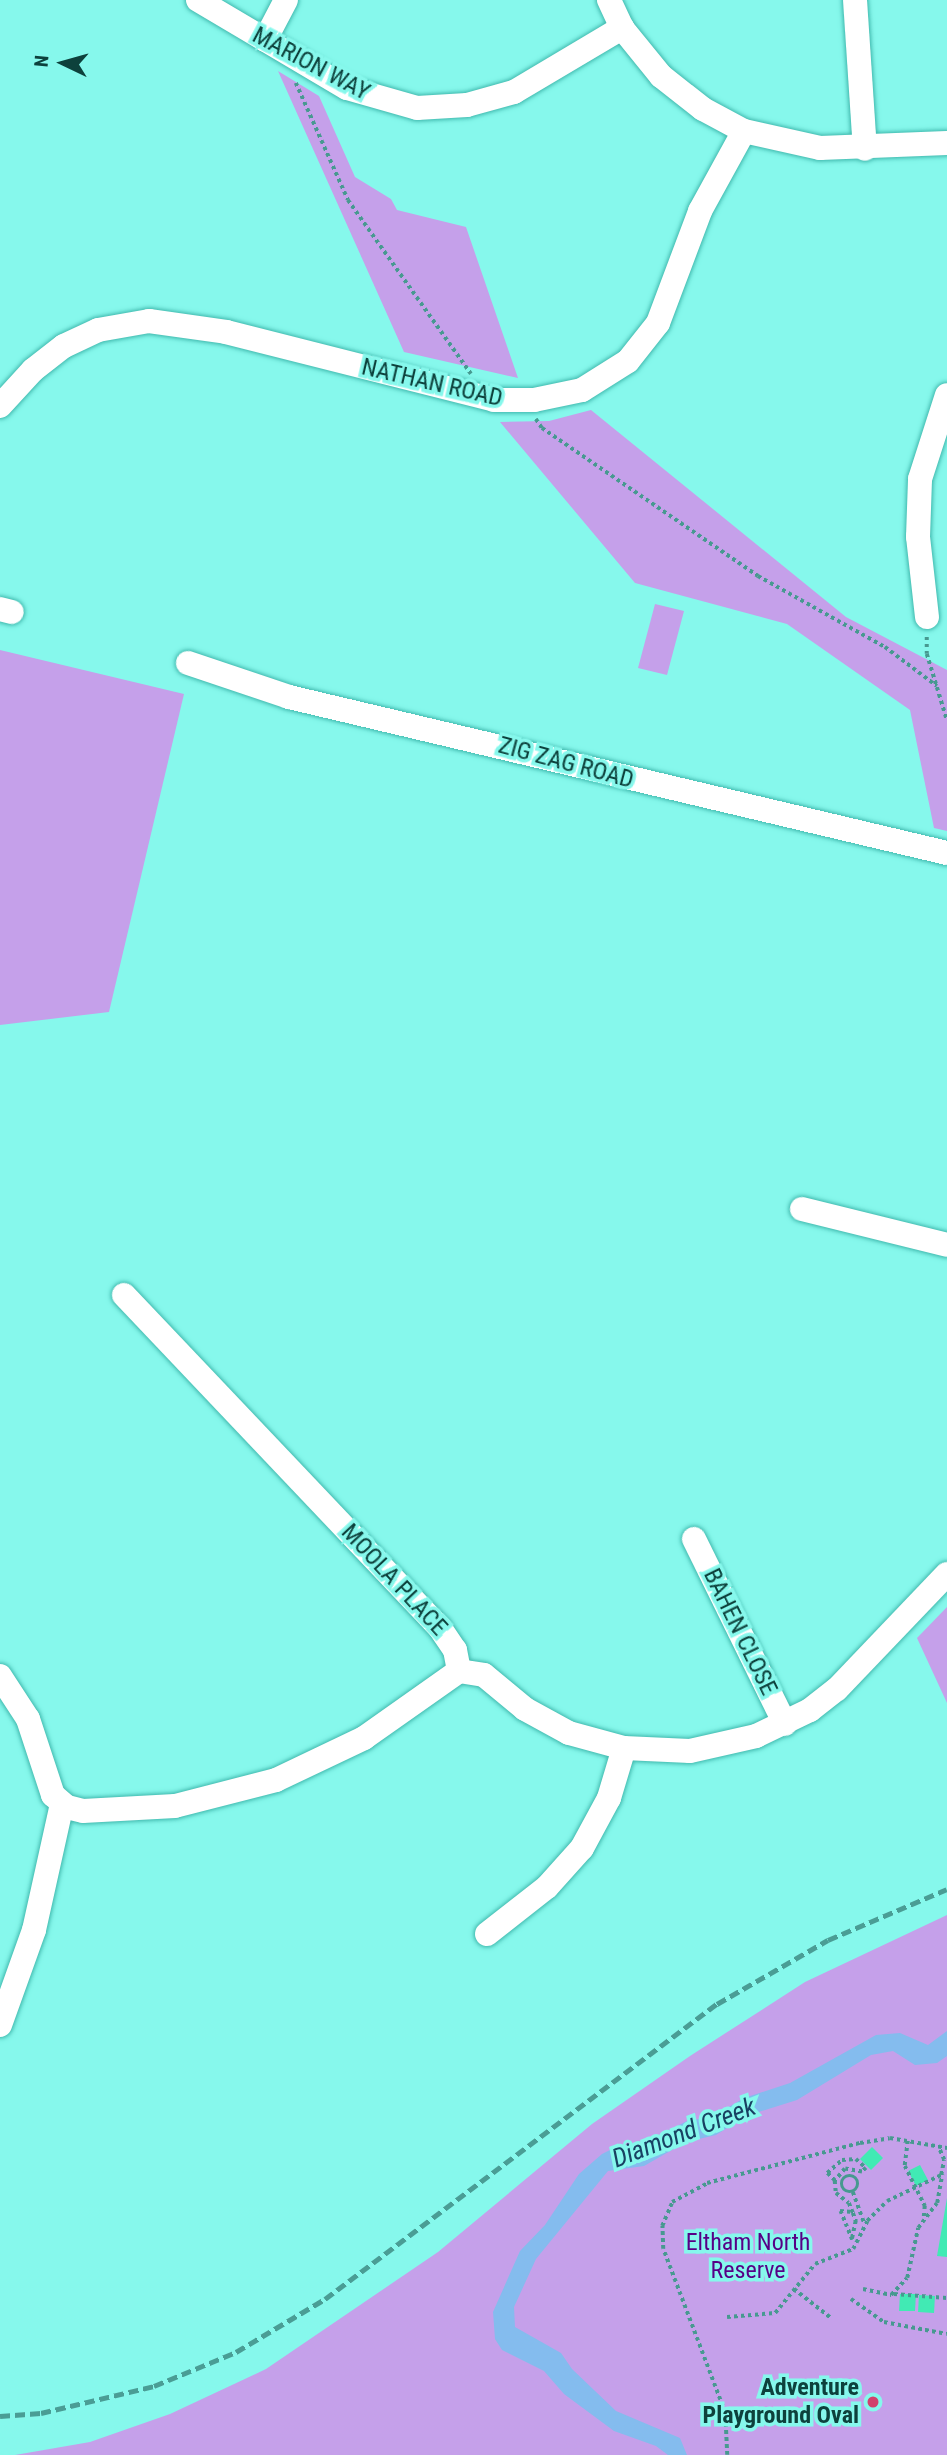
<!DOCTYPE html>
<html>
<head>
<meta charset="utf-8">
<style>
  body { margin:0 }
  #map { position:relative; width:947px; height:2455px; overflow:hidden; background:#86f8ec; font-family:"Roboto Condensed",sans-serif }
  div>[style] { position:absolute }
  .green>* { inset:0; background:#c5a0ea }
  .water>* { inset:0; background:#84bcee }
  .building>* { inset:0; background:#41eab4 }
  .path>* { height:3.5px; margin-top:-1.75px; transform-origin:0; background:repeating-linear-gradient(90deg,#479990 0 3.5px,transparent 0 7px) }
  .path>.ring { margin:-1.75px; padding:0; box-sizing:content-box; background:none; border:3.5px solid #479990; border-radius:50% }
  .roads { filter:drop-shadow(0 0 2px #41b9ae) drop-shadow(0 0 2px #41b9ae) }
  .minor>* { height:24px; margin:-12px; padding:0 12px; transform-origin:12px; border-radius:12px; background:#fff }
  .rail>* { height:5px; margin-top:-2.5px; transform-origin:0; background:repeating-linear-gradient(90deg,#4a9d95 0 10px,transparent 0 15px) }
  .dots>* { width:19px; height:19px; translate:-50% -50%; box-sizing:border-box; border:4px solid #86f8ec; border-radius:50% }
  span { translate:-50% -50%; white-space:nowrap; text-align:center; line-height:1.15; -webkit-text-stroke:7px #86f8ec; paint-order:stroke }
  .street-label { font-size:24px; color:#0d413c }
  .park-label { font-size:24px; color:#570086 }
  .poi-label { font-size:24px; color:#0d413c; font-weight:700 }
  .right { translate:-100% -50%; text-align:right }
  .water-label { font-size:26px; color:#184162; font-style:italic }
  .north { position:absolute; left:28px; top:28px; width:70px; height:70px; -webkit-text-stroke:5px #86f8ec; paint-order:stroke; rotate:275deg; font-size:19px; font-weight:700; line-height:28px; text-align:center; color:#0d413c }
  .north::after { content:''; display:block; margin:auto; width:24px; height:32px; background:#0d413c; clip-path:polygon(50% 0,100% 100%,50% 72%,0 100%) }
</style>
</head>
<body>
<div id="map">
  <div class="green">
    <i style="clip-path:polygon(278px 71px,319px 96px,355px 177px,391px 199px,397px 210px,466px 227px,518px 378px,404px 352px)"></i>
    <i style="clip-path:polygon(591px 410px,846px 617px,947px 670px,947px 831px,934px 828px,910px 710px,787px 624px,635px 583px,500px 422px,549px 421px)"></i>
    <i style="clip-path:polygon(655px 604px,684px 611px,667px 675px,638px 668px)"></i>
    <i style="clip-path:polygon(0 650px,184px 694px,109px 1012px,0 1025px)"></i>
    <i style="clip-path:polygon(947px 1607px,947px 1703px,917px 1638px)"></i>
    <i style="clip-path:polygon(947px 1915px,947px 2455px,15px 2455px,90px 2442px,170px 2414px,266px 2369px,438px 2252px,592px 2124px,690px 2056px,805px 1982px)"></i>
  </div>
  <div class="water">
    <i style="clip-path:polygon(947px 2031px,947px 2056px,937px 2063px,915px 2065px,893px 2051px,871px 2055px,797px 2100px,746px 2116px,716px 2135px,686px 2142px,644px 2166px,608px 2171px,536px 2259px,514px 2307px,515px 2327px,561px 2353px,572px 2369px,616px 2411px,680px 2438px,687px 2455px,668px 2455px,656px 2446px,614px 2431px,564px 2394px,544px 2371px,502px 2350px,495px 2339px,493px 2312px,520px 2251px,545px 2225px,579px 2174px,602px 2154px,618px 2146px,640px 2145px,687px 2121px,712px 2117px,744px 2098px,790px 2083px,876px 2035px,900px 2033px,928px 2045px)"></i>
  </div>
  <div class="building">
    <i style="clip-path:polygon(872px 2147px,883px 2158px,871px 2170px,860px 2159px)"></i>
    <i style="clip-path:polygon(920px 2165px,928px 2180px,916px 2186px,908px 2171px)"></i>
    <i style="clip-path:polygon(947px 2198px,947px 2257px,937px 2256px)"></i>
    <i style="clip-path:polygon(900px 2294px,916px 2294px,915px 2311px,899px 2311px)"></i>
    <i style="clip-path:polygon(919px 2295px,935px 2296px,934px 2313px,918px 2312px)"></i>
  </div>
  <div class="path">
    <i style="left:296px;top:83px;width:128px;rotate:66deg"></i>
    <i style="left:348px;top:200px;width:213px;rotate:54.7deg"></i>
    <i style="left:536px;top:419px;width:11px;rotate:56deg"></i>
    <i style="left:542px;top:428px;width:262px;rotate:34.4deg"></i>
    <i style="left:758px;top:576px;width:145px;rotate:29.2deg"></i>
    <i style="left:885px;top:647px;width:65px;rotate:36.9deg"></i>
    <i style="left:927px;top:637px;width:17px;rotate:90deg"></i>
    <i style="left:927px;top:654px;width:69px;rotate:73.1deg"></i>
    <i style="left:908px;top:2141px;width:25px;rotate:97deg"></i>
    <i style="left:905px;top:2166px;width:45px;rotate:63.4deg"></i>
    <i style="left:925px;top:2206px;width:11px;rotate:95deg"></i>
    <i class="ring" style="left:842px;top:2176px;width:12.5px;height:12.5px"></i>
    <i style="left:835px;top:2181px;width:11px;rotate:-135deg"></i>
    <i style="left:827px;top:2173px;width:20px;rotate:-41deg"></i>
    <i style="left:842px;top:2160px;width:14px;rotate:-4deg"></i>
    <i style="left:856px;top:2159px;width:13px;rotate:42deg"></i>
    <i style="left:866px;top:2168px;width:6px;rotate:135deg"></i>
    <i style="left:862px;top:2172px;width:17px;rotate:-170deg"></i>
    <i style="left:845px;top:2169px;width:16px;rotate:130deg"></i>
    <i style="left:835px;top:2181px;width:12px;rotate:85deg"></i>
    <i style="left:836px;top:2193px;width:16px;rotate:38deg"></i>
    <i style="left:849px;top:2203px;width:11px;rotate:68deg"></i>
    <i style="left:853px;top:2213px;width:9px;rotate:69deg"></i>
    <i style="left:856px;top:2221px;width:19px;rotate:102deg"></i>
    <i style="left:852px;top:2240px;width:31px;rotate:-112deg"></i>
    <i style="left:840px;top:2211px;width:13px;rotate:4deg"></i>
    <i style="left:853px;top:2192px;width:33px;rotate:70deg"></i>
    <i style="left:794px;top:2289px;width:47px;rotate:38.1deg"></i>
    <i style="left:863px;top:2289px;width:29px;rotate:12deg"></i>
    <i style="left:891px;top:2295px;width:23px;rotate:-47deg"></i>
    <i style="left:907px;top:2278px;width:51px;rotate:-77.6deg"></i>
    <i style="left:918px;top:2228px;width:31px;rotate:-53deg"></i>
    <i style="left:937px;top:2203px;width:29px;rotate:-80deg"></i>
    <i style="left:894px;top:2294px;width:53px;rotate:4.3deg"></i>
    <i style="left:851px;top:2299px;width:40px;rotate:34.9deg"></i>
    <i style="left:884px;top:2322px;width:64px;rotate:10.8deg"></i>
    <i style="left:727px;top:2317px;width:48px;rotate:-4.8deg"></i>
    <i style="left:775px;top:2313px;width:63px;rotate:-50.8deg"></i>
    <i style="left:815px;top:2264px;width:41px;rotate:-21.5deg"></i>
    <i style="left:853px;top:2249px;width:31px;rotate:-63deg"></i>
    <i style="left:867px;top:2221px;width:28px;rotate:-45deg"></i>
    <i style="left:887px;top:2201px;width:60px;rotate:-25.7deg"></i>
    <i style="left:941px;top:2175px;width:15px;rotate:-79deg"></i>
    <i style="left:944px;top:2160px;width:12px;rotate:-114deg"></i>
    <i style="left:727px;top:2455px;width:42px;rotate:-92.7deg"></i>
    <i style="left:725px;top:2413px;width:175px;rotate:-110.7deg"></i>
    <i style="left:663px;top:2249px;width:23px;rotate:-92deg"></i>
    <i style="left:662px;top:2226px;width:26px;rotate:-67deg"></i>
    <i style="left:672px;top:2202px;width:40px;rotate:-28deg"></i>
    <i style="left:707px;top:2183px;width:158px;rotate:-14.7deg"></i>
    <i style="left:860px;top:2143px;width:30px;rotate:-9deg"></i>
    <i style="left:890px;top:2138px;width:58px;rotate:10deg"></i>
  </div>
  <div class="roads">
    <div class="minor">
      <i style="left:198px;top:0;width:173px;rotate:30.6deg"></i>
      <i style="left:347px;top:88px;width:73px;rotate:15.9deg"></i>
      <i style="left:417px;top:108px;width:50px;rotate:-3.4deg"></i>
      <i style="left:467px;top:105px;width:49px;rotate:-15.5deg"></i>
      <i style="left:514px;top:92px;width:126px;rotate:-30.7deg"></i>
      <i style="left:609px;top:0;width:31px;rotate:65deg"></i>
      <i style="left:622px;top:28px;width:62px;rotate:50.9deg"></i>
      <i style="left:661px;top:76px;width:53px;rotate:38.2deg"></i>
      <i style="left:703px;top:109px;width:47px;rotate:28.2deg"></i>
      <i style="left:744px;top:131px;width:78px;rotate:12.6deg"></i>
      <i style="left:820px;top:148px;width:127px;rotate:-2.3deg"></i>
      <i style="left:855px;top:0;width:149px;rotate:86.2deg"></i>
      <i style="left:265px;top:40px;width:45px;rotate:-62.3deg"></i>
      <i style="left:0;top:406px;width:49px;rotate:-47.5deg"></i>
      <i style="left:33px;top:370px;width:39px;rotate:-38deg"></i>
      <i style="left:64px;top:346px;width:38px;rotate:-25deg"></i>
      <i style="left:98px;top:330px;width:52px;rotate:-10deg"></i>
      <i style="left:149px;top:321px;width:78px;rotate:8.1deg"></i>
      <i style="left:226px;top:332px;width:276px;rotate:14.2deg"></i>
      <i style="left:494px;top:400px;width:40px"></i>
      <i style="left:534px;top:400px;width:49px;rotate:-11.8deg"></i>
      <i style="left:582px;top:390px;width:54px;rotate:-32.2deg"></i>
      <i style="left:628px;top:361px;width:48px;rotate:-51.7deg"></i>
      <i style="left:658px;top:323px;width:120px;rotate:-69.4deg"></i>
      <i style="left:700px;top:211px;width:91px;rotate:-61.2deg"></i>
      <i style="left:0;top:609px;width:12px;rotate:14deg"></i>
      <i style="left:927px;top:617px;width:81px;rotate:-96.4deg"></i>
      <i style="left:918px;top:537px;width:58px;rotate:-88deg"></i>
      <i style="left:920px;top:479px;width:88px;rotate:-72.2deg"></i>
      <i style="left:188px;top:663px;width:107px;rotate:18.6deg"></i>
      <i style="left:289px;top:697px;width:676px;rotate:13.34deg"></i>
      <i style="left:802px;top:1209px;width:149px;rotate:13.9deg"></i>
      <i style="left:124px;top:1295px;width:459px;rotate:46.5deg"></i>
      <i style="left:440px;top:1628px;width:27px;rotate:56deg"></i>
      <i style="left:455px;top:1650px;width:21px;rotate:79deg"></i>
      <i style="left:694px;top:1539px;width:206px;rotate:63.8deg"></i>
      <i style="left:0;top:1676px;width:51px;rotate:56.9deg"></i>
      <i style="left:28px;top:1719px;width:80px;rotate:71.8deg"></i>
      <i style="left:53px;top:1795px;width:18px;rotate:41deg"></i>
      <i style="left:67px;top:1807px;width:16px;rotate:14deg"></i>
      <i style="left:83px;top:1811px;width:92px;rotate:-3.1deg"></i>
      <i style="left:175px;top:1806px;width:104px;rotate:-14.4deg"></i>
      <i style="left:276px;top:1780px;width:98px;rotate:-25.5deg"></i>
      <i style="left:364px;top:1738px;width:116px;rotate:-35.2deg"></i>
      <i style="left:459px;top:1671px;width:25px;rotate:9deg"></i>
      <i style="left:484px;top:1675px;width:53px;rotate:39.7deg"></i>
      <i style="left:525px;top:1709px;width:50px;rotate:28.6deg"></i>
      <i style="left:569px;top:1733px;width:57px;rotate:15.3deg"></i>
      <i style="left:624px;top:1748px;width:66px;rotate:2.6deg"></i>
      <i style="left:690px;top:1751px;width:68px;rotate:-12.8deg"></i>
      <i style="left:756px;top:1736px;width:60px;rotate:-25.7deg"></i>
      <i style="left:810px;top:1710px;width:34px;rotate:-38deg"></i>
      <i style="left:837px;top:1689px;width:159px;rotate:-46.3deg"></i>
      <i style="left:487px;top:1934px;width:76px;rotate:-38.1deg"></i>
      <i style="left:547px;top:1887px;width:52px;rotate:-48.1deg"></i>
      <i style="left:582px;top:1848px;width:57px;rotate:-61.6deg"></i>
      <i style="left:609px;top:1798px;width:52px;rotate:-73.3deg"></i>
      <i style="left:0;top:2025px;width:101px;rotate:-70.3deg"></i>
      <i style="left:34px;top:1930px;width:129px;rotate:-77.5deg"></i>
    </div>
  </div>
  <div class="rail">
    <i style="left:0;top:2416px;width:41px;rotate:-4.2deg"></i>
    <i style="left:41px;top:2413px;width:116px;rotate:-13.4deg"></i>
    <i style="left:154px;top:2386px;width:89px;rotate:-22.5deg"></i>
    <i style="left:236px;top:2352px;width:104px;rotate:-30.8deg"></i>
    <i style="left:325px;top:2299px;width:491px;rotate:-37deg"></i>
    <i style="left:717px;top:2004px;width:128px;rotate:-30deg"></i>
    <i style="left:828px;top:1940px;width:129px;rotate:-23.2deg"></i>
  </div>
  <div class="dots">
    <i style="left:873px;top:2402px;background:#d1426c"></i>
  </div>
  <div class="street-label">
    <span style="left:311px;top:64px;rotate:28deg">MARION WAY</span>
    <span style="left:432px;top:383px;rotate:13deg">NATHAN ROAD</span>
    <span style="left:566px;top:763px;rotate:15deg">ZIG ZAG ROAD</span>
    <span style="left:394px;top:1580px;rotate:47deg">MOOLA PLACE</span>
    <span style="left:740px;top:1632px;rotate:64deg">BAHEN CLOSE</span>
  </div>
  <div class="park-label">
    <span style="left:748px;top:2257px">Eltham North<br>Reserve</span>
  </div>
  <div class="poi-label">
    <span class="right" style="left:859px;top:2402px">Adventure<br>Playground Oval</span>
  </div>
  <div class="water-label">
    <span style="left:684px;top:2133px;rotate:-21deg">Diamond Creek</span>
  </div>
  <div class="north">N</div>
</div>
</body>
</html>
